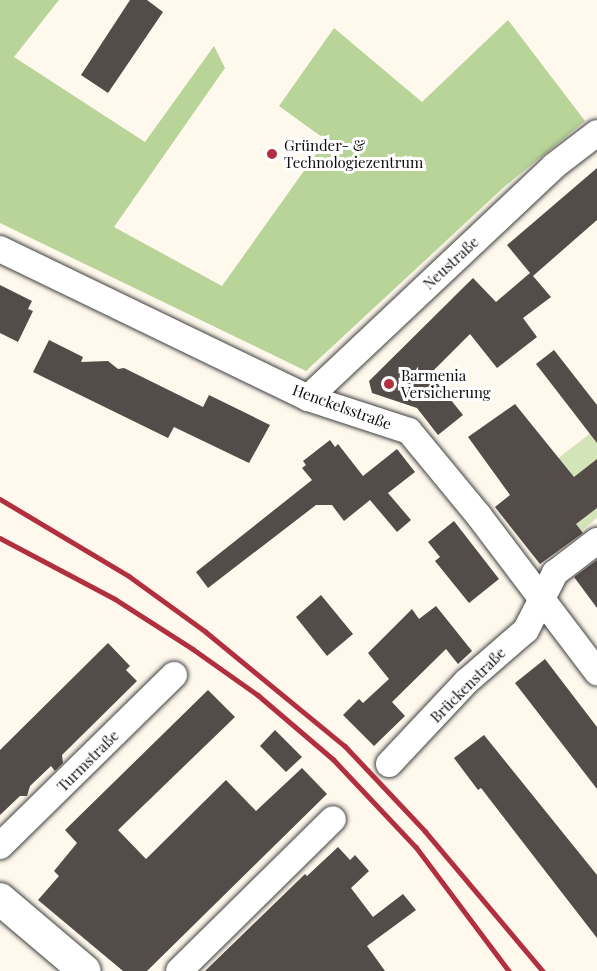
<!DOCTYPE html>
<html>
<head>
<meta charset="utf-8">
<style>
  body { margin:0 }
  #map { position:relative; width:597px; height:971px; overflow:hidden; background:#fef9ec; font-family:"Playfair Display",serif }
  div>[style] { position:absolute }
  .green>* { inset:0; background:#d3e5b8 }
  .forest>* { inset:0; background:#b8d499 }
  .building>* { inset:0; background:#534c49 }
  .roads { filter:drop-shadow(0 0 2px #3f3f3f) drop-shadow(0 0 2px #3f3f3f) }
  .minor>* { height:26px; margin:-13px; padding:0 13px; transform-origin:13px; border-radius:13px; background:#fff }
  .tertiary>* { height:32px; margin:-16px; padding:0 16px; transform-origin:16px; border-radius:16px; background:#fff }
  .rail>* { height:4.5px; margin:-2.25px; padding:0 2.25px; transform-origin:2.25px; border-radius:2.25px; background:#b12f3f }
  .dots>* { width:16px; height:16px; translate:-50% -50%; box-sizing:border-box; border:3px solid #fff; border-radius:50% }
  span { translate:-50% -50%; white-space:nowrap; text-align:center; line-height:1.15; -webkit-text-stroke:6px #fff; paint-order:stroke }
  .poi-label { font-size:15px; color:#0c0c0c }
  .left { translate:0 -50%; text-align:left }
  .street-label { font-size:15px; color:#0c0c0c }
</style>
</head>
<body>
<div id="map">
  <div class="green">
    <i style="clip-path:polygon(597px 428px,597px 518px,540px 564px,495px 507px)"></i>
  </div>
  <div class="forest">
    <i style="clip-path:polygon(0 0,59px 0,14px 57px,145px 142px,214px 46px,225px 68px,114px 227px,222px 286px,326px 140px,279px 106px,334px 28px,422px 102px,508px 20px,585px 121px,504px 187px,306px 371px,0 223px)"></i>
  </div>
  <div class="building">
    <i style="clip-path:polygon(130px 0,147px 0,163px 12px,108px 93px,81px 75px)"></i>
    <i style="clip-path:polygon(597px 168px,597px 220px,533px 276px,551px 297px,523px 318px,537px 337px,497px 368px,470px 334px,430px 374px,463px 415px,438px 435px,417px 408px,372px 393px,369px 381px,473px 278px,496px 302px,530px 273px,507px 245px)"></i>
    <i style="clip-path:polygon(0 285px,32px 301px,28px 309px,33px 311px,18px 342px,0 333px)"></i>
    <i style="clip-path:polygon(49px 340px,83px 357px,81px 362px,108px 361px,118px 369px,124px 368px,203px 407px,209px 395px,270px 425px,249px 463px,174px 427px,168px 438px,33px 372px)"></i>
    <i style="clip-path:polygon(554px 350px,597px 405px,597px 443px,536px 364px)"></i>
    <i style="clip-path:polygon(515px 404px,574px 477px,597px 459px,597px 508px,576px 524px,583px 533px,540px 564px,495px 507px,510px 495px,468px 437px)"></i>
    <i style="clip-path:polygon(330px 440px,335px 447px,338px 444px,363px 476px,397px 449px,415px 472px,388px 493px,411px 520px,397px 532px,370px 500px,344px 521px,332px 505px,316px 505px,208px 588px,196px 572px,312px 480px,302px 468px,306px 465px,303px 461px)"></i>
    <i style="clip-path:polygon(454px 521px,499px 579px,469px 603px,435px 561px,440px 557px,428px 542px)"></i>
    <i style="clip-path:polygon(597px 560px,597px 608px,574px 577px)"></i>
    <i style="clip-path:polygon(321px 595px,353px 634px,327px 656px,296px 617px)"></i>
    <i style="clip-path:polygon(436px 606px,472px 651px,458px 664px,446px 649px,392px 702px,405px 716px,374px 746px,343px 715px,359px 699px,363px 703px,389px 679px,368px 653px,412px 609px,419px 619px)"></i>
    <i style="clip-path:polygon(108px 643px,130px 666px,126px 670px,137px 681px,62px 755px,63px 763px,55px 771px,51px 766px,30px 786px,27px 796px,20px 796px,0 815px,0 750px)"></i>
    <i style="clip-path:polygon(545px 659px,597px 727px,597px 789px,515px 683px)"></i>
    <i style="clip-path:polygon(208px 690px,235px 717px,118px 830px,146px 859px,226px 780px,256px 811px,302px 768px,327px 794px,147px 971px,123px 971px,38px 900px,59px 876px,54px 871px,77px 843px,65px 830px)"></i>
    <i style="clip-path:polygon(275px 730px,302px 757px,286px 772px,260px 746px)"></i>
    <i style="clip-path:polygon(484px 735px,597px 875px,597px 938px,481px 788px,478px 790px,454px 758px)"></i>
    <i style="clip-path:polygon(338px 847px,350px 860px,355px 855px,369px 871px,351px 888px,373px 917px,403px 894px,416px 910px,367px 946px,385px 971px,205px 971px,305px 874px,307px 876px)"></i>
  </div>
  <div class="roads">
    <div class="minor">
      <i style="left:0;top:249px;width:342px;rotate:25.8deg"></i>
      <i style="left:308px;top:398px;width:106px;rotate:18.1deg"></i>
      <i style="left:409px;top:431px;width:110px;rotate:50.5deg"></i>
      <i style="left:479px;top:516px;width:196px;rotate:52.9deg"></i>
      <i style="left:308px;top:398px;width:338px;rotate:-43.3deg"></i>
      <i style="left:554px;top:166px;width:54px;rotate:-37.5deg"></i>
      <i style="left:389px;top:764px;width:112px;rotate:-46.8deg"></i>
      <i style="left:466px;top:682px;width:79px;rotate:-40.9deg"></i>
      <i style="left:526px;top:630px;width:64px;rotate:-63deg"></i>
      <i style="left:555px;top:573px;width:53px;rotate:-37.3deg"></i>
      <i style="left:0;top:846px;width:244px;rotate:-44.5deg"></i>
      <i style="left:179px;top:971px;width:216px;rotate:-44.6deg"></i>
    </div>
    <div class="tertiary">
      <i style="left:0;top:899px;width:111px;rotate:40.3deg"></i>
    </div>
  </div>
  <div class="rail">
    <i style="left:0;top:499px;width:150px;rotate:30.8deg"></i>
    <i style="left:129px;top:576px;width:95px;rotate:36deg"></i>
    <i style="left:206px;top:632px;width:180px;rotate:39.4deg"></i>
    <i style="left:345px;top:746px;width:117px;rotate:46.7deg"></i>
    <i style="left:425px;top:831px;width:183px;rotate:49.9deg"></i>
    <i style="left:0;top:538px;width:130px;rotate:27.9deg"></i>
    <i style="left:115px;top:599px;width:93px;rotate:32.7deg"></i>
    <i style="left:193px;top:649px;width:80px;rotate:35.3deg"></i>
    <i style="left:258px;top:695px;width:99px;rotate:40.5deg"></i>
    <i style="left:333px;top:759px;width:121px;rotate:46.7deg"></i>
    <i style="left:416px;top:847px;width:155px;rotate:53.1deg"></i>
  </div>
  <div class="dots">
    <i style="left:272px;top:154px;background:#b12f3f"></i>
    <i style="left:389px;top:384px;background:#b12f3f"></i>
  </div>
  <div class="poi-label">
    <span class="left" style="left:284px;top:154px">Gründer- &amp;<br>Technologiezentrum</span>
    <span class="left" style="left:401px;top:384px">Barmenia<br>Versicherung</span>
  </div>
  <div class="street-label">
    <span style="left:451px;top:263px;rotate:-43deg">Neustraße</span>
    <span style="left:342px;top:407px;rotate:20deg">Henckelsstraße</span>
    <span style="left:468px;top:685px;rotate:-45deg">Brückenstraße</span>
    <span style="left:88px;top:761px;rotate:-45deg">Turmstraße</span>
  </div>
</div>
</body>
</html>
